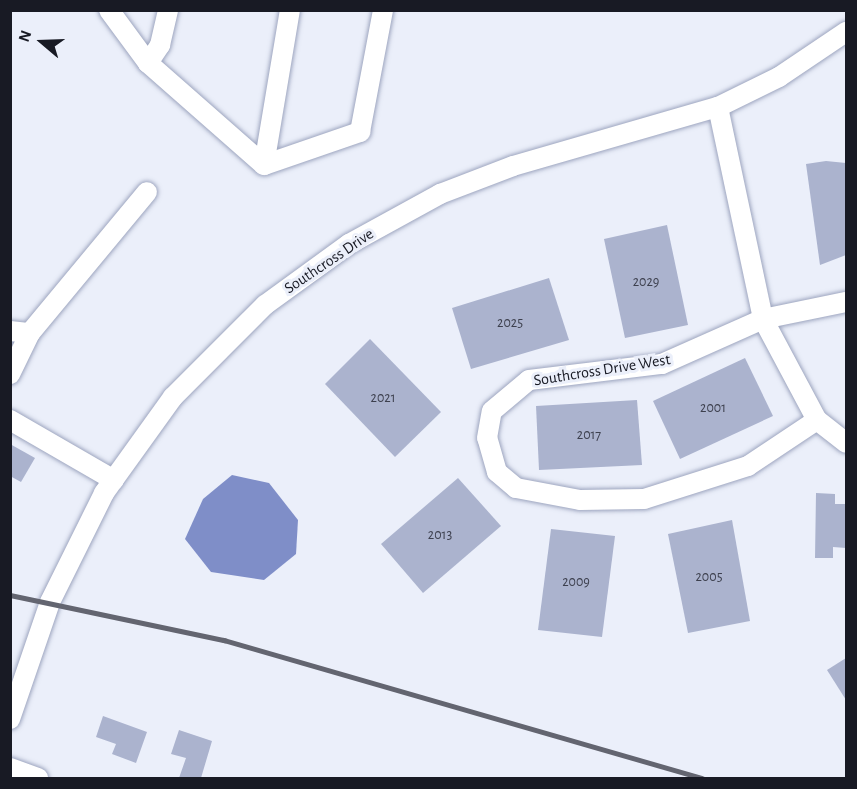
<!DOCTYPE html>
<html>
<head>
<meta charset="utf-8">
<style>
  body { margin:0 }
  #map { position:relative; width:857px; height:789px; overflow:hidden; background:#ebeffa; font-family:"Alegreya Sans",sans-serif }
  div>[style] { position:absolute }
  .water>* { inset:0; background:#7f8ec8 }
  .building>* { inset:0; background:#abb3ce }
  .roads { filter:drop-shadow(0 0 2px #9da5bf) drop-shadow(0 0 2px #9da5bf) }
  .minor>* { height:20px; margin:-10px; padding:0 10px; transform-origin:10px; border-radius:10px; background:#fff }
  .rail>* { height:4.5px; margin:-2.25px; padding:0 2.25px; transform-origin:2.25px; border-radius:2.25px; background:#636570 }
  span { translate:-50% -50%; white-space:nowrap; text-align:center; line-height:1.15; -webkit-text-stroke:6px #ebeffa; paint-order:stroke }
  .number-label { font-size:14px; color:#3d404e }
  .number-label span { -webkit-text-stroke-width:0 }
  .street-label { font-size:16px; color:#181a24 }
  .frame { position:absolute; inset:0; border:12px solid #181a24; pointer-events:none }
  .north { position:absolute; left:12px; top:12px; width:60px; height:60px; -webkit-text-stroke:4px #ebeffa; paint-order:stroke; rotate:289deg; font-size:16px; font-weight:700; line-height:24px; text-align:center; color:#181a24 }
  .north::after { content:''; display:block; margin:auto; width:21px; height:27px; background:#181a24; clip-path:polygon(50% 0,100% 100%,50% 72%,0 100%) }
</style>
</head>
<body>
<div id="map">
  <div class="water">
    <i style="clip-path:polygon(232px 475px,269px 483px,298px 520px,296px 554px,264px 580px,211px 572px,185px 539px,203px 499px)"></i>
  </div>
  <div class="building">
    <i style="clip-path:polygon(826px 161px,846px 163px,846px 255px,820px 265px,806px 164px)"></i>
    <i style="clip-path:polygon(667px 225px,688px 325px,625px 338px,604px 239px)"></i>
    <i style="clip-path:polygon(549px 278px,569px 340px,471px 369px,452px 308px)"></i>
    <i style="clip-path:polygon(370px 339px,441px 412px,395px 457px,325px 384px)"></i>
    <i style="clip-path:polygon(745px 358px,773px 416px,680px 459px,653px 401px)"></i>
    <i style="clip-path:polygon(637px 400px,642px 465px,539px 470px,536px 406px)"></i>
    <i style="clip-path:polygon(10px 444px,35px 458px,21px 482px,10px 476px)"></i>
    <i style="clip-path:polygon(458px 478px,501px 526px,423px 593px,381px 544px)"></i>
    <i style="clip-path:polygon(816px 493px,835px 494px,835px 504px,846px 504px,846px 548px,833px 547px,833px 558px,815px 558px)"></i>
    <i style="clip-path:polygon(732px 520px,750px 621px,688px 633px,668px 534px)"></i>
    <i style="clip-path:polygon(551px 529px,615px 536px,602px 637px,538px 630px)"></i>
    <i style="clip-path:polygon(846px 658px,846px 700px,827px 670px)"></i>
    <i style="clip-path:polygon(103px 716px,147px 732px,136px 763px,112px 754px,116px 744px,96px 737px)"></i>
    <i style="clip-path:polygon(179px 730px,212px 741px,201px 778px,179px 778px,186px 758px,171px 754px)"></i>
  </div>
  <div class="roads">
    <div class="minor">
      <i style="left:109px;top:10px;width:66px;rotate:53.7deg"></i>
      <i style="left:148px;top:63px;width:22px;rotate:-56deg"></i>
      <i style="left:160px;top:45px;width:36px;rotate:-77deg"></i>
      <i style="left:148px;top:63px;width:154px;rotate:41.3deg"></i>
      <i style="left:718px;top:107px;width:217px;rotate:78deg"></i>
      <i style="left:763px;top:319px;width:115px;rotate:61.9deg"></i>
      <i style="left:817px;top:420px;width:37px;rotate:38deg"></i>
      <i style="left:264px;top:165px;width:102px;rotate:-19deg"></i>
      <i style="left:360px;top:132px;width:124px;rotate:-79.3deg"></i>
      <i style="left:264px;top:165px;width:157px;rotate:-80.5deg"></i>
      <i style="left:10px;top:331px;width:20px;rotate:6deg"></i>
      <i style="left:10px;top:374px;width:46px;rotate:-64deg"></i>
      <i style="left:30px;top:333px;width:183px;rotate:-50.3deg"></i>
      <i style="left:10px;top:420px;width:120px;rotate:30deg"></i>
      <i style="left:817px;top:420px;width:83px;rotate:146.3deg"></i>
      <i style="left:748px;top:466px;width:109px;rotate:162.4deg"></i>
      <i style="left:644px;top:499px;width:64px;rotate:179.1deg"></i>
      <i style="left:580px;top:500px;width:65px;rotate:-169.4deg"></i>
      <i style="left:516px;top:488px;width:25px;rotate:-140deg"></i>
      <i style="left:497px;top:472px;width:35px;rotate:-106deg"></i>
      <i style="left:487px;top:438px;width:27px;rotate:-80deg"></i>
      <i style="left:492px;top:411px;width:48px;rotate:-40deg"></i>
      <i style="left:529px;top:380px;width:134px;rotate:-6.9deg"></i>
      <i style="left:662px;top:364px;width:111px;rotate:-24deg"></i>
      <i style="left:763px;top:319px;width:85px;rotate:-11.6deg"></i>
      <i style="left:10px;top:719px;width:124px;rotate:-71.1deg"></i>
      <i style="left:50px;top:602px;width:122px;rotate:-63.6deg"></i>
      <i style="left:104px;top:493px;width:118px;rotate:-54.3deg"></i>
      <i style="left:173px;top:397px;width:130px;rotate:-45deg"></i>
      <i style="left:265px;top:305px;width:104px;rotate:-36deg"></i>
      <i style="left:349px;top:244px;width:104px;rotate:-28.8deg"></i>
      <i style="left:440px;top:194px;width:78px;rotate:-21deg"></i>
      <i style="left:513px;top:166px;width:213px;rotate:-16.1deg"></i>
      <i style="left:718px;top:107px;width:68px;rotate:-26.2deg"></i>
      <i style="left:779px;top:77px;width:81px;rotate:-33.9deg"></i>
      <i style="left:10px;top:768px;width:30px;rotate:20deg"></i>
    </div>
  </div>
  <div class="rail">
    <i style="left:10px;top:595px;width:219px;rotate:11.9deg"></i>
    <i style="left:224px;top:640px;width:497px;rotate:16.1deg"></i>
  </div>
  <div class="number-label">
    <span style="left:646px;top:282px">2029</span>
    <span style="left:510px;top:323px">2025</span>
    <span style="left:383px;top:398px">2021</span>
    <span style="left:713px;top:408px">2001</span>
    <span style="left:589px;top:435px">2017</span>
    <span style="left:440px;top:535px">2013</span>
    <span style="left:709px;top:577px">2005</span>
    <span style="left:576px;top:582px">2009</span>
  </div>
  <div class="street-label">
    <span style="left:329px;top:261px;rotate:-34deg">Southcross Drive</span>
    <span style="left:602px;top:370px;rotate:-9deg">Southcross Drive West</span>
  </div>
  <div class="frame"></div>
  <div class="north">N</div>
</div>
</body>
</html>
